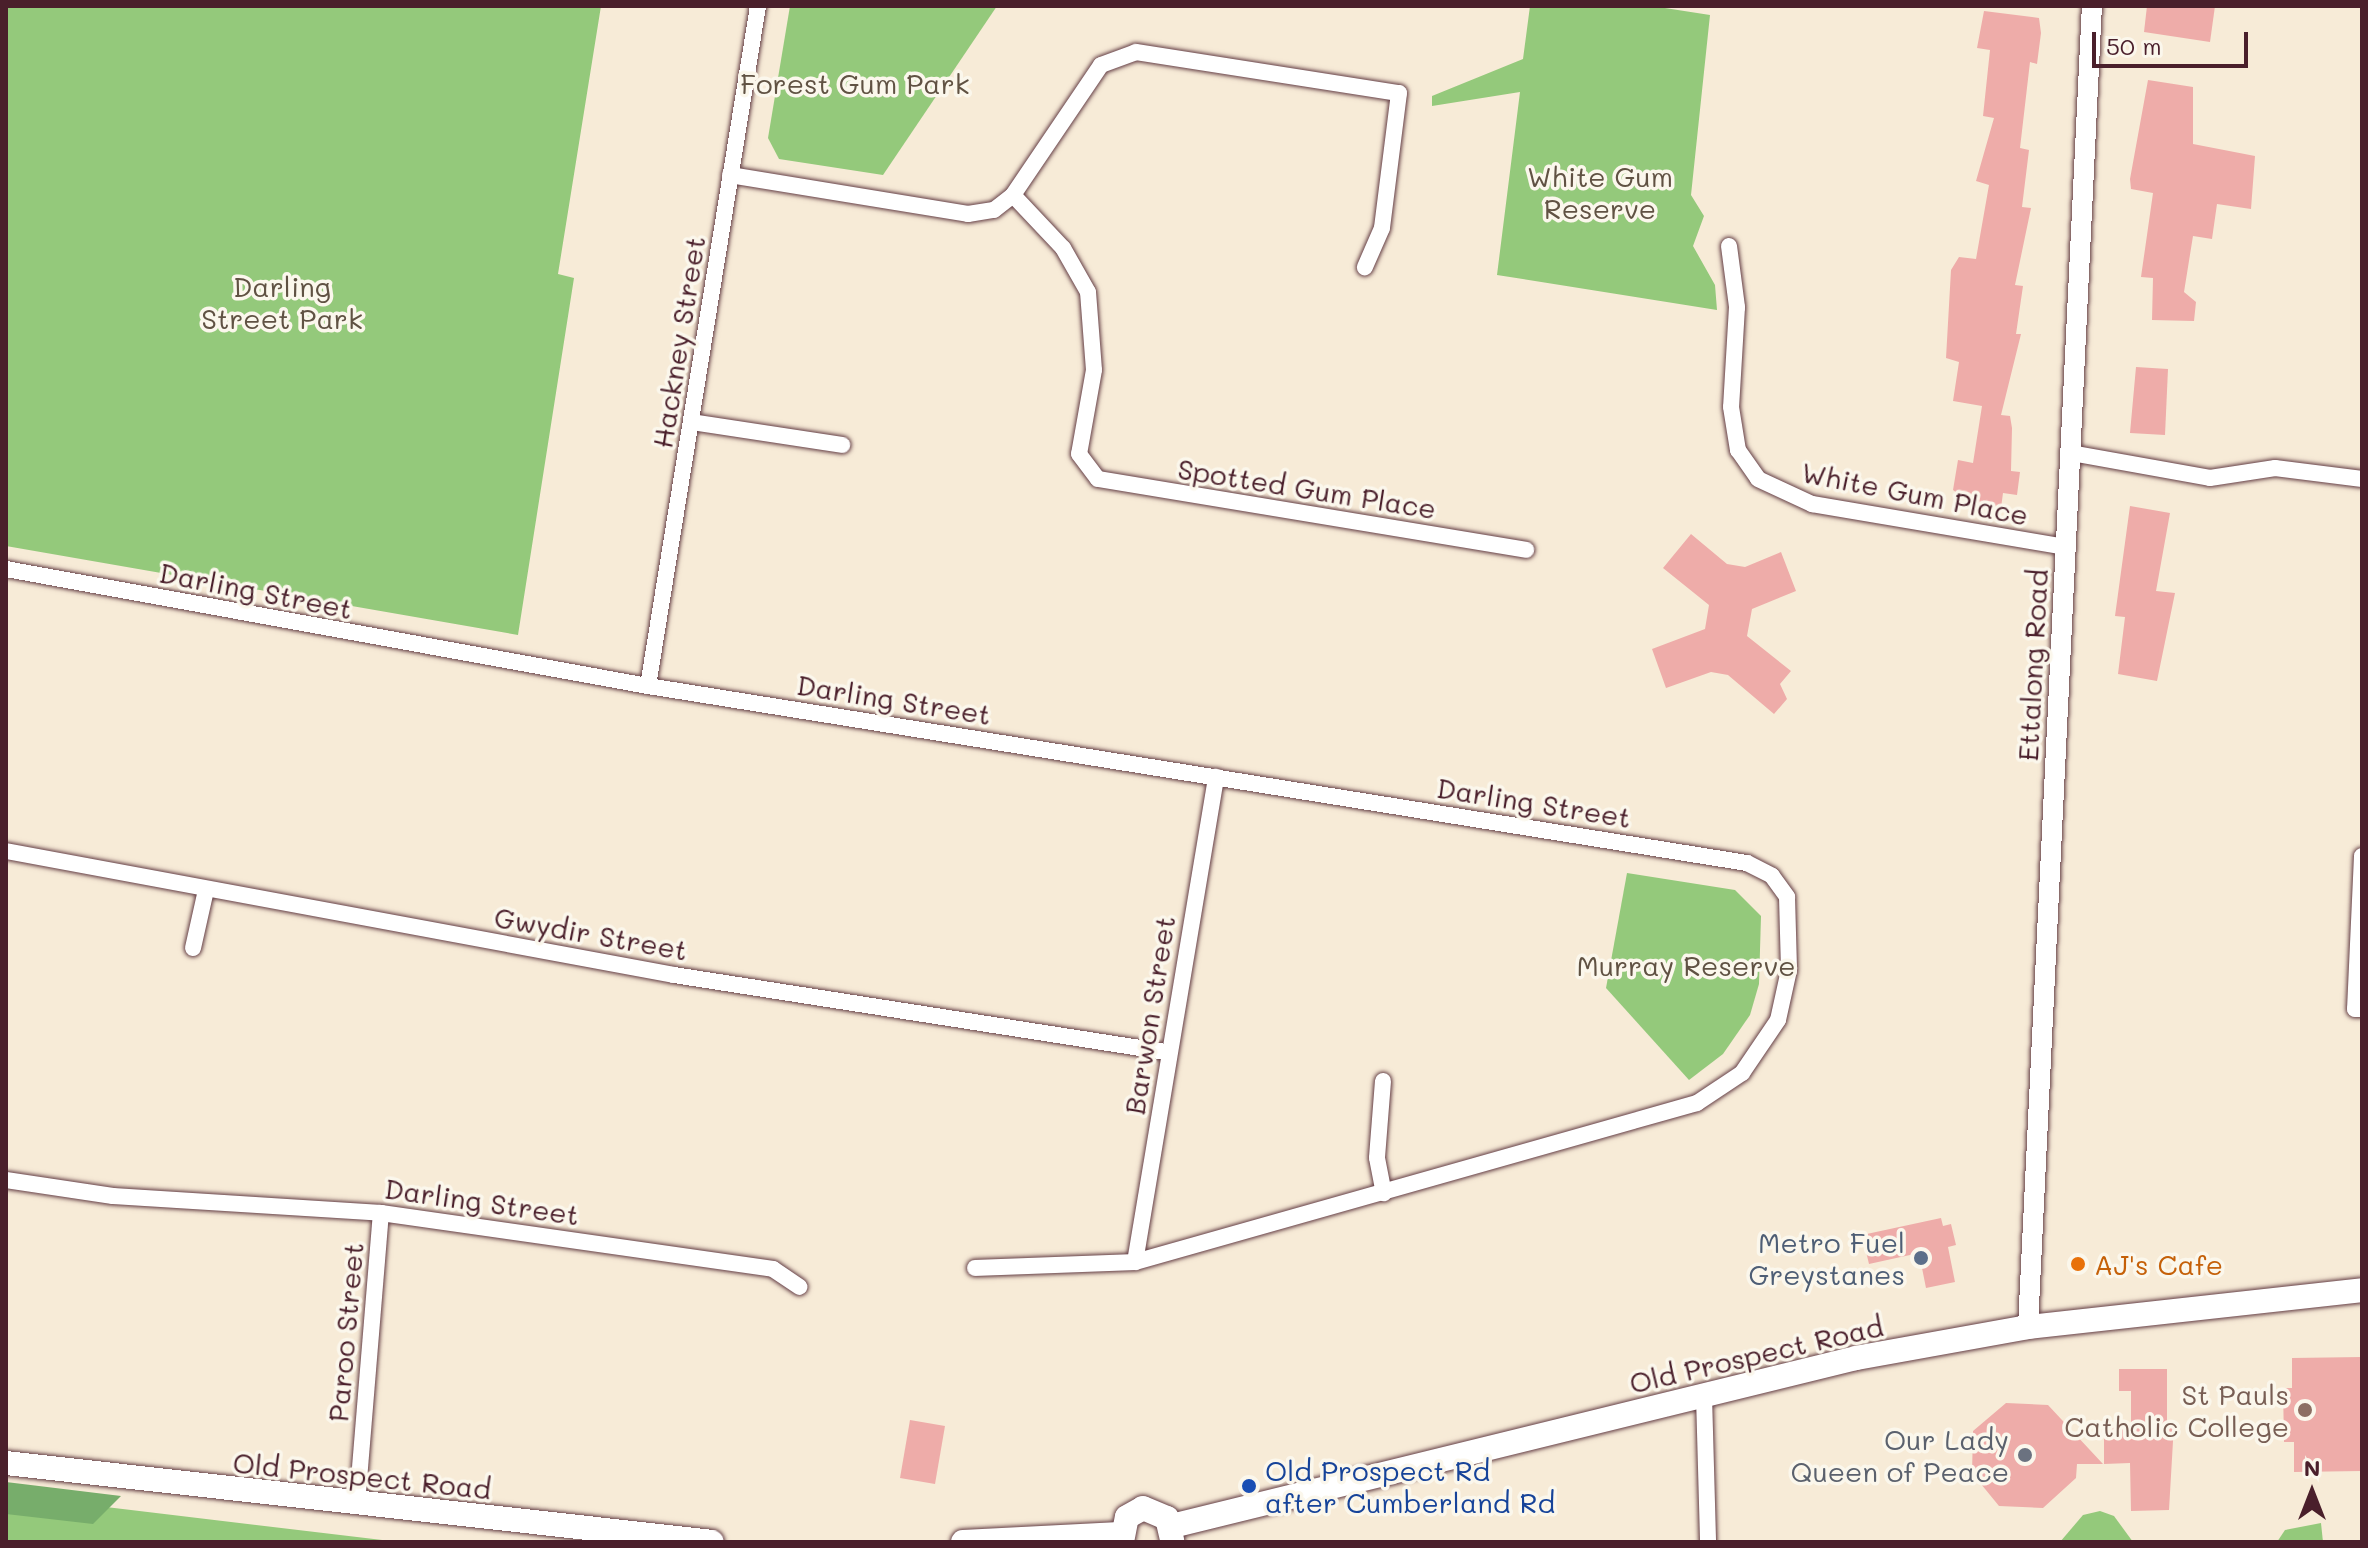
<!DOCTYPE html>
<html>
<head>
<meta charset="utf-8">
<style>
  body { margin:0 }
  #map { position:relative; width:2368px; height:1548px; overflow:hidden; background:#f7ebd7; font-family:Mali,sans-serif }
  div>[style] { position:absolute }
  .green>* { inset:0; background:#94c97b }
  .forest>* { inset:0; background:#77ad6b }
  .building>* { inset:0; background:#eeaca9 }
  .roads { filter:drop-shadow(0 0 2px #643e45) drop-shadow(0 0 2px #643e45) }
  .minor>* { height:16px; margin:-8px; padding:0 8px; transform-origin:8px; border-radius:8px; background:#fff }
  .tertiary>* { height:20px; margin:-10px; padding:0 10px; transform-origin:10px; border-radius:10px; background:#fff }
  .secondary>* { height:24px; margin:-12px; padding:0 12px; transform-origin:12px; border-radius:12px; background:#fff }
  .dots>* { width:22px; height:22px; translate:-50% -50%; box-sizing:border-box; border:4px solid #fbf7ec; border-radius:50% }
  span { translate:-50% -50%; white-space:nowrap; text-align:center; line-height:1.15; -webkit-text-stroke:7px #fbf7ec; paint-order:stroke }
  .park-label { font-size:28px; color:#605243 }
  .street-label { font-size:28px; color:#4a1f2b }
  .service-label { font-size:28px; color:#4e5e75 }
  .right { translate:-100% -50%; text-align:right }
  .food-label { font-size:28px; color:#c56008 }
  .left { translate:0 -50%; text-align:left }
  .education-label { font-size:28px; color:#785e54 }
  .worship-label { font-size:28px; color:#5b616d }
  .transit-label { font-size:28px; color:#164399 }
  .frame { position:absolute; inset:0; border:8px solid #4a1f2b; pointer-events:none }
  .north { position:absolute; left:2272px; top:1452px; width:80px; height:80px; -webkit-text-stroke:6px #fbf7ec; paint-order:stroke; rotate:0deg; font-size:22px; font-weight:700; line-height:32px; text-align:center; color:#4a1f2b }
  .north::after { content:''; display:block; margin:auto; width:28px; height:36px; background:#4a1f2b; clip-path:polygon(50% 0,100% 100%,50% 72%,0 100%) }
  .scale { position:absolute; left:2092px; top:32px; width:156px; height:36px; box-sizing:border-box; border:4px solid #4a1f2b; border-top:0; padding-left:10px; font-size:24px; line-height:28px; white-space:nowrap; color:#4a1f2b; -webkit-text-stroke:6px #fbf7ec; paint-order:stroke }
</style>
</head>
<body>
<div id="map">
  <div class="green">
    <i style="clip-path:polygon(6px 6px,601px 6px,558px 274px,574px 278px,518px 635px,6px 546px)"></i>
    <i style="clip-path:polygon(790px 6px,997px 6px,883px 175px,779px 159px,768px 138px)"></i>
    <i style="clip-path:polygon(1530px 6px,1652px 6px,1710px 15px,1691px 195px,1704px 216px,1693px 246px,1715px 285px,1717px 310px,1497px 275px,1520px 92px,1432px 106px,1432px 96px,1523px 59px)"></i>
    <i style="clip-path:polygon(1627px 873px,1735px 890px,1761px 916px,1759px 984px,1750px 1015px,1723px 1054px,1689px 1080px,1606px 988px)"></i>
    <i style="clip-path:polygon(6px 1495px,399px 1542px,6px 1542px)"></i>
    <i style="clip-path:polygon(2100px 1511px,2114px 1516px,2133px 1542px,2060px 1542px,2083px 1515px)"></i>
    <i style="clip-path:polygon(2321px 1523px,2323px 1542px,2277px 1542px,2285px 1530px)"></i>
  </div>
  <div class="forest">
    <i style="clip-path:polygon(6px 1482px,121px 1496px,93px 1524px,6px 1514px)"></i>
  </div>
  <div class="building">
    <i style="clip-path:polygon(2147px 6px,2215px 6px,2210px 42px,2144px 32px)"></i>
    <i style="clip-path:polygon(1984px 11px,2039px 18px,2041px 33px,2037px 64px,2030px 62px,2020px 148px,2029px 150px,2022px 207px,2031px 208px,2015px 285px,2023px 286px,2016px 334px,2021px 334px,2001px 415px,2010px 416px,2012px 428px,2011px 471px,2020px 472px,2017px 495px,2003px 493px,2001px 508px,1972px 504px,1953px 490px,1958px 460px,1973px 463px,1982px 406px,1953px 401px,1959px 362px,1946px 358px,1951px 270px,1959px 257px,1976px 259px,1989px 185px,1976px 181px,1994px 118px,1983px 116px,1990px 50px,1977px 48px)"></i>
    <i style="clip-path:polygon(2148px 80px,2193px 87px,2193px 144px,2255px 156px,2251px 209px,2217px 204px,2212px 239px,2193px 236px,2184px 292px,2196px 302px,2194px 321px,2152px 320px,2153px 278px,2141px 277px,2153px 193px,2131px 189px,2130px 179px)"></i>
    <i style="clip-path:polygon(2136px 367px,2168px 369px,2165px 435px,2130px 433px)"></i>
    <i style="clip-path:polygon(2130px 506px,2170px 513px,2156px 591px,2175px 593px,2157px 681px,2118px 674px,2125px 617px,2115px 616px)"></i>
    <i style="clip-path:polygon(1691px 534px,1727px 564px,1745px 567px,1781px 552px,1796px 591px,1752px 609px,1747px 636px,1791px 671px,1780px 684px,1787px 699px,1774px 714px,1728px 675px,1711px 672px,1666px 688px,1652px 649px,1705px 629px,1709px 605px,1663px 568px)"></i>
    <i style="clip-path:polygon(1941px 1218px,1943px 1226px,1951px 1224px,1956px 1245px,1948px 1247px,1955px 1282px,1926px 1288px,1919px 1253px,1869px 1264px,1862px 1235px)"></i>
    <i style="clip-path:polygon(2362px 1357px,2362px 1471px,2294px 1472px,2294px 1442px,2284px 1442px,2283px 1388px,2292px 1388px,2292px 1358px)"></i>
    <i style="clip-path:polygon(2119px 1369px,2167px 1369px,2167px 1424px,2174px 1424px,2169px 1510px,2131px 1511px,2130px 1463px,2104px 1464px,2104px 1425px,2131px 1425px,2131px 1391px,2119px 1391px)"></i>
    <i style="clip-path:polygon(2006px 1403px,2048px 1405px,2103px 1464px,2077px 1464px,2076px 1478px,2043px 1508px,1999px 1506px,1972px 1473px,1973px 1431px)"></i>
    <i style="clip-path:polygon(910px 1420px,945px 1426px,935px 1484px,900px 1478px)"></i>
  </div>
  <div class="roads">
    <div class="minor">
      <i style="left:730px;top:175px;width:241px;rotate:9.3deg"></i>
      <i style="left:968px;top:214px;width:26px;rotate:-9deg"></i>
      <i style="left:994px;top:210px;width:24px;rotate:-38deg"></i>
      <i style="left:1013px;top:195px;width:157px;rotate:-55.9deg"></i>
      <i style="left:1101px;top:65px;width:37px;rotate:-20deg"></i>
      <i style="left:1136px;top:52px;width:266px;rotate:8.9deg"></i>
      <i style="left:1399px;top:93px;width:136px;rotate:97.2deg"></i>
      <i style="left:1382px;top:228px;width:43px;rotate:113.6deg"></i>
      <i style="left:1013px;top:195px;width:73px;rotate:46.7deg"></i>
      <i style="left:1063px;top:248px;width:51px;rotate:60.4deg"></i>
      <i style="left:1088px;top:292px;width:78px;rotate:85.6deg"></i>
      <i style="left:1094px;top:370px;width:85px;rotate:100.1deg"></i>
      <i style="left:1079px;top:454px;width:31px;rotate:53deg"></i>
      <i style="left:1098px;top:479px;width:434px;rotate:9.4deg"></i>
      <i style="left:1729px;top:246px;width:62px;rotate:82.5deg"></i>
      <i style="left:1737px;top:307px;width:100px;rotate:93.4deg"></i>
      <i style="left:1731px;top:407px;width:44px;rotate:80.8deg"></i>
      <i style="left:1738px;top:450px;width:35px;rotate:55deg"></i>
      <i style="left:1758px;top:479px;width:60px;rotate:24.8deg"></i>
      <i style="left:1812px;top:504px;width:258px;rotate:9.6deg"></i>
      <i style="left:692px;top:422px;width:152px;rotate:8.7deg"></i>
      <i style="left:2071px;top:453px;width:141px;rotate:10.2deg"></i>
      <i style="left:2210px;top:478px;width:66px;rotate:-8.7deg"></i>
      <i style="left:2275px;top:468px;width:88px;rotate:7.2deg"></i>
      <i style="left:6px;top:569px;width:653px;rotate:10.33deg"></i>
      <i style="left:648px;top:686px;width:1113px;rotate:9.15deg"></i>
      <i style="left:1747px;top:863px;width:28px;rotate:27deg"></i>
      <i style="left:1772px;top:876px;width:26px;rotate:54deg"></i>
      <i style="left:1787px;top:897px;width:73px;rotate:88.4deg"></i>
      <i style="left:1789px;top:970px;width:51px;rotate:102.4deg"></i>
      <i style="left:1778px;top:1020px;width:64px;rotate:124.2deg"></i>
      <i style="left:1742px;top:1073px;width:54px;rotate:146.3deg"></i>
      <i style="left:1697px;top:1103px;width:584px;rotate:164.2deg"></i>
      <i style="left:1135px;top:1262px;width:160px;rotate:177.9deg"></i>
      <i style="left:648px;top:686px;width:689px;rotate:-80.81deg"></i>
      <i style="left:6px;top:851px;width:679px;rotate:10.52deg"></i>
      <i style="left:674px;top:975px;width:500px;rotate:8.9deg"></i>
      <i style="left:2362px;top:856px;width:153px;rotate:92.6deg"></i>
      <i style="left:2355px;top:1009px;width:7px"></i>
      <i style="left:193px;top:948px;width:59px;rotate:-77.4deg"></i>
      <i style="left:1383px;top:1081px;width:77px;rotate:94.5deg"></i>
      <i style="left:1377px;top:1158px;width:36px;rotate:79deg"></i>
      <i style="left:6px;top:1180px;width:108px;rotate:8.5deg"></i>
      <i style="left:113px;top:1196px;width:269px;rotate:3.6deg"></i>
      <i style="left:381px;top:1213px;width:396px;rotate:8.1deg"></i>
      <i style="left:773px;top:1269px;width:32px;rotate:34deg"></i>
      <i style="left:1135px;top:1262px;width:492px;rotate:-80.5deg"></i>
      <i style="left:1704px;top:1396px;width:146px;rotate:88.4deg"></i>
      <i style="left:357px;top:1504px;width:292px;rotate:-85.3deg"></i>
    </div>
    <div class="tertiary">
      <i style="left:2028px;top:1327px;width:1323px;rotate:-87.23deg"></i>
    </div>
    <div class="secondary">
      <i style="left:6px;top:1463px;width:710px;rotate:6.38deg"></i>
      <i style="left:1172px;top:1526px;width:704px;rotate:-13.8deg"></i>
      <i style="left:1856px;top:1358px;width:175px;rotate:-10.2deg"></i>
      <i style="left:2028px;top:1327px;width:336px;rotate:-6.3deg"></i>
      <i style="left:963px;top:1542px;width:157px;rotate:-2.9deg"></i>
      <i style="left:1122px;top:1542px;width:25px;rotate:-79deg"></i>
      <i style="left:1127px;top:1517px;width:18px;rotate:-29deg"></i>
      <i style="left:1143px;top:1508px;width:26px;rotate:23deg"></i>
      <i style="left:1167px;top:1518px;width:23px;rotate:77deg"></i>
    </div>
  </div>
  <div class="dots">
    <i style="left:1921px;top:1258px;background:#5c6f8a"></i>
    <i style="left:2078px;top:1264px;background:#e8710a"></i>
    <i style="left:2305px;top:1410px;background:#8d6e63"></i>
    <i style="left:2025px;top:1455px;background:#6b7280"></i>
    <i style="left:1249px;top:1486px;background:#1a4fb4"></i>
  </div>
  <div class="park-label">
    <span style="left:855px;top:83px">Forest Gum Park</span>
    <span style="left:1600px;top:192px">White Gum<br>Reserve</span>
    <span style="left:282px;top:302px">Darling<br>Street Park</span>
    <span style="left:1686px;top:965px">Murray Reserve</span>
  </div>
  <div class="street-label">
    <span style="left:678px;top:342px;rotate:-81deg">Hackney Street</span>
    <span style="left:1307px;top:488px;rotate:9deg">Spotted Gum Place</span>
    <span style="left:1915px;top:493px;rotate:11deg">White Gum Place</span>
    <span style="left:256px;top:590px;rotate:11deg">Darling Street</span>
    <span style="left:2032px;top:665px;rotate:-87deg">Ettalong Road</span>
    <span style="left:894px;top:699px;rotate:9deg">Darling Street</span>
    <span style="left:1534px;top:802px;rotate:9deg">Darling Street</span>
    <span style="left:591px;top:933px;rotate:10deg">Gwydir Street</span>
    <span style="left:1149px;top:1015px;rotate:-81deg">Barwon Street</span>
    <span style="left:482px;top:1201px;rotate:8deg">Darling Street</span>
    <span style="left:345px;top:1332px;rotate:-85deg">Paroo Street</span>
    <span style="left:1756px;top:1354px;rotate:-13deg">Old Prospect Road</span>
    <span style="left:362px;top:1475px;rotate:6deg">Old Prospect Road</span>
  </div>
  <div class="service-label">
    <span class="right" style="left:1905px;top:1258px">Metro Fuel<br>Greystanes</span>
  </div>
  <div class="food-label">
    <span class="left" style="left:2094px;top:1264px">AJ's Cafe</span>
  </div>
  <div class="education-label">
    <span class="right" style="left:2289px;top:1410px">St Pauls<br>Catholic College</span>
  </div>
  <div class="worship-label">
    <span class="right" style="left:2009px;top:1455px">Our Lady<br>Queen of Peace</span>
  </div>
  <div class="transit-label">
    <span class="left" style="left:1265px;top:1486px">Old Prospect Rd<br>after Cumberland Rd</span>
  </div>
  <div class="frame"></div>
  <div class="north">N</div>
  <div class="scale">50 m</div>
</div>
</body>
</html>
